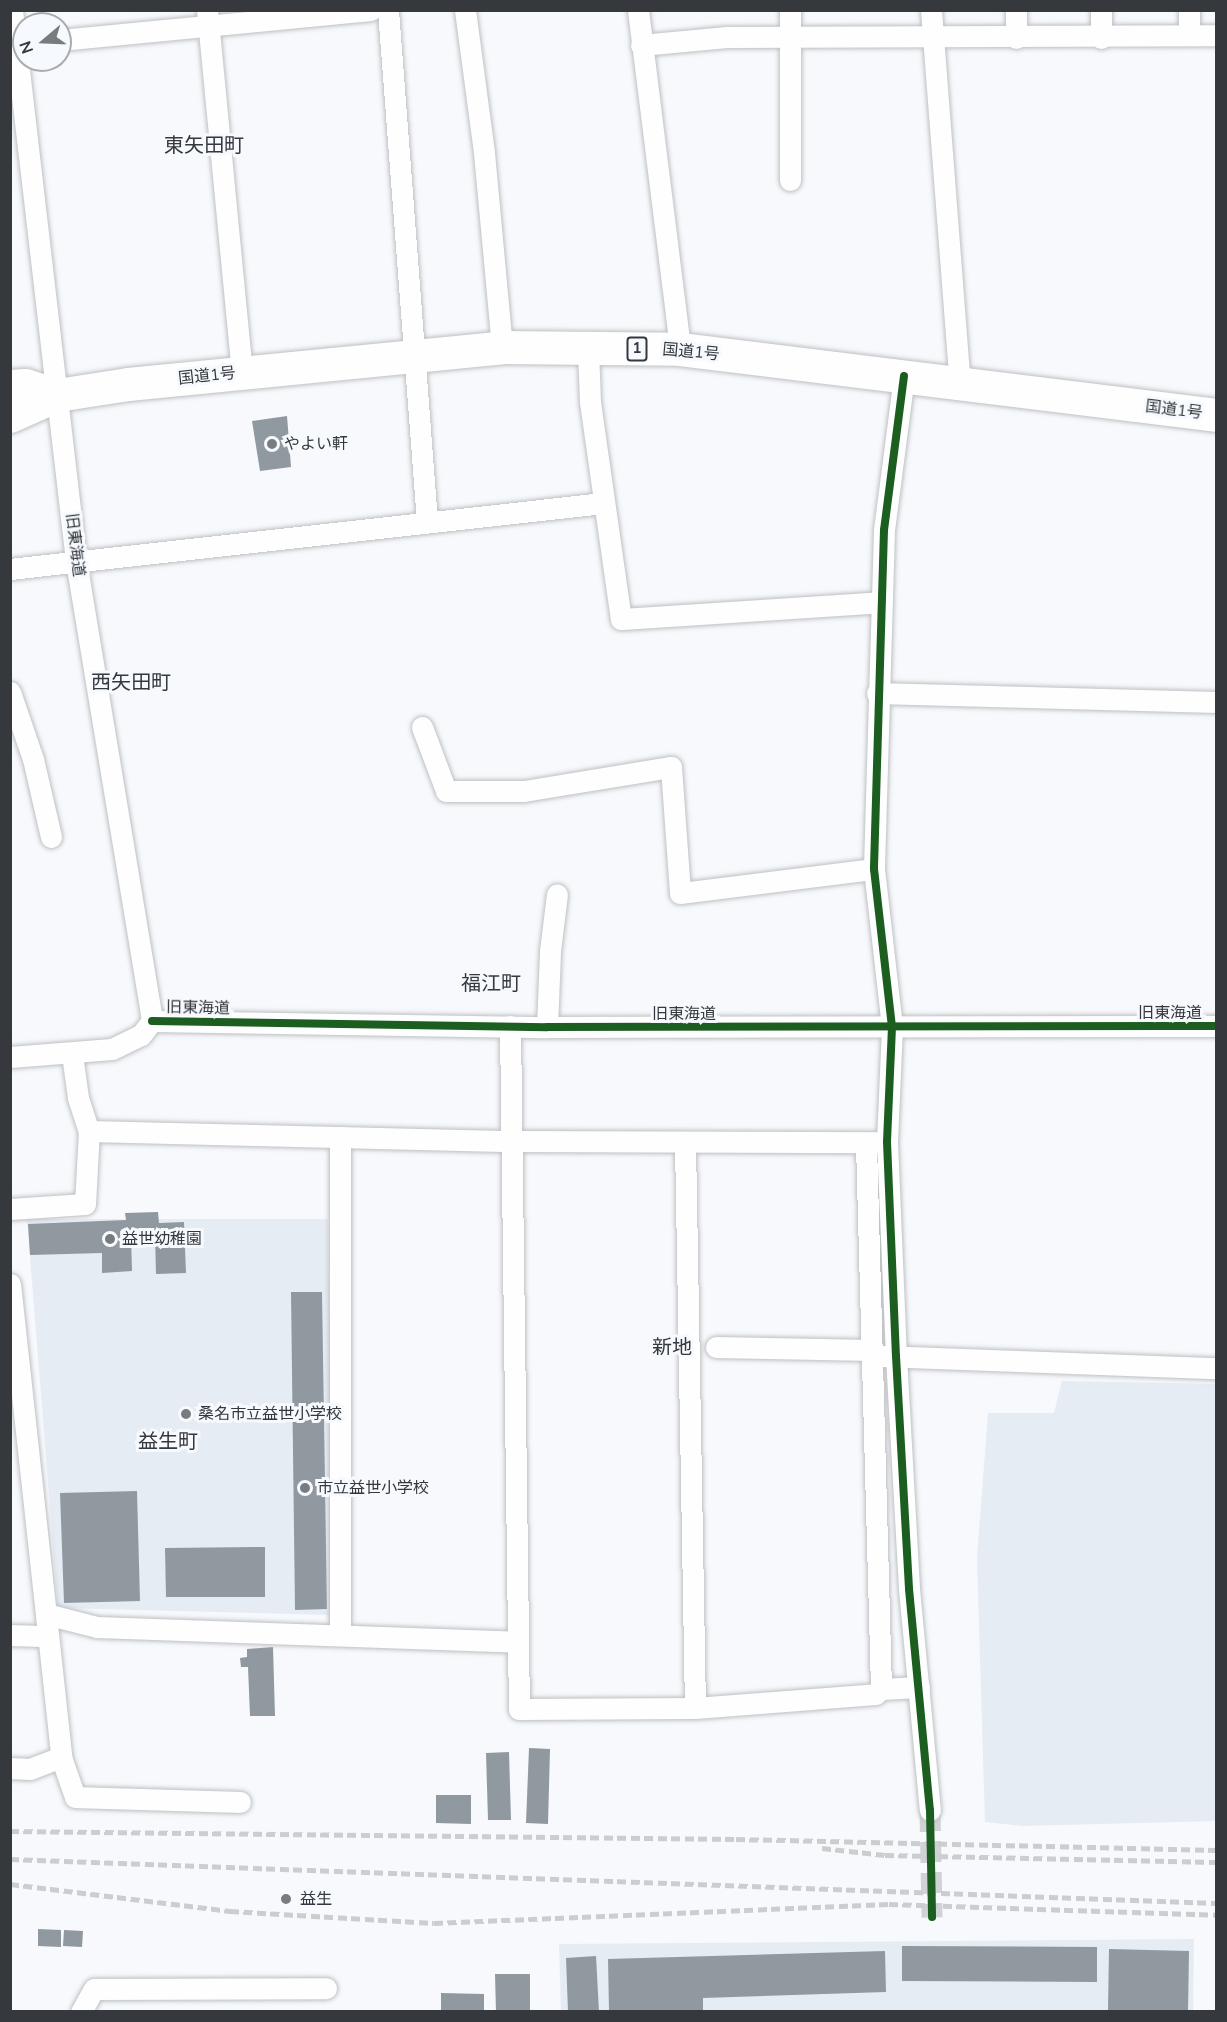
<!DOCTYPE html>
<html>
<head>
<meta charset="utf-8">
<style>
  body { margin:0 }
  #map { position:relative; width:1227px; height:2022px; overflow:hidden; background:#f7f9fc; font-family:"Nunito Sans","Noto Sans JP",sans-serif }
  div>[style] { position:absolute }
  .built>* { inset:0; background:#e6ecf4 }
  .building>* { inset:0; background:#9098a0 }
  .street-tunnel>* { height:21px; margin-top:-10.5px; transform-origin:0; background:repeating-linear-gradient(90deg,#d0d2d6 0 21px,transparent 0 31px) }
  .roads { filter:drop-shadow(0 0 2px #bec0c3) drop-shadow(0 0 2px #bec0c3) }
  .street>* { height:21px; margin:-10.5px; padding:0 10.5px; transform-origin:10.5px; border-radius:10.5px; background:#fefeff }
  .highway>* { height:33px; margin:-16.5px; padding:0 16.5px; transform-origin:16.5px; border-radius:16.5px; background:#fefeff }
  .rail>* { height:4.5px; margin-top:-2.25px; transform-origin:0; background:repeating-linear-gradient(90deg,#cccdce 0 9px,transparent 0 13.5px) }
  .cycleway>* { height:8px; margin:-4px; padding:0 4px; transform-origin:4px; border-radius:4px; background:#1b5e20 }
  .dots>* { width:16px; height:16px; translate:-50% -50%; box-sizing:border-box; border:3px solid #f6f9fd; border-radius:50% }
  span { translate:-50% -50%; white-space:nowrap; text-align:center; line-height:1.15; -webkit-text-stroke:6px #f6f9fd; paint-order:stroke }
  .shield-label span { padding:2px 4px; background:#f6f9fd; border:2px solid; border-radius:4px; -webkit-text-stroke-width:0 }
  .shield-label { font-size:15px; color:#35383c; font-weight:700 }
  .street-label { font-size:16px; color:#35383c }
  .poi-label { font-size:16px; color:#35383c }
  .left { translate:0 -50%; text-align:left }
  .quarter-label { font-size:20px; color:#35383c }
  .frame { position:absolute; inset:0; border:12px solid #35383c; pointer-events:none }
  .north { position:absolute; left:12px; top:12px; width:60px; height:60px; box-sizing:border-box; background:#f6f9fd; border:2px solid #a9acb0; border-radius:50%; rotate:251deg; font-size:16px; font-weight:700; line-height:24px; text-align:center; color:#35383c }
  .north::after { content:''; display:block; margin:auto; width:21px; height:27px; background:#797c7f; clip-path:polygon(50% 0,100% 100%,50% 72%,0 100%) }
</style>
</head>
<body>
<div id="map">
  <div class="built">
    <i style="clip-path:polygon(27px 1219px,328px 1219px,333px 1615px,58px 1608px)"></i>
    <i style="clip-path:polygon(1062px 1381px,1216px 1384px,1216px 1821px,1022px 1826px,985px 1822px,977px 1558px,988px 1413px,1054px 1413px)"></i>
    <i style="clip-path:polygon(1194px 1939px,1193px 2011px,561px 2011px,559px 1944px)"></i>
  </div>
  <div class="building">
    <i style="clip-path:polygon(287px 416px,291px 467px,260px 471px,252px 421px)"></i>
    <i style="clip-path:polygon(158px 1212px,159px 1223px,184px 1222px,186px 1273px,156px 1274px,155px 1235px,131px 1236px,132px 1271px,102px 1273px,102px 1253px,30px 1255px,28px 1224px,126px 1220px,125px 1213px)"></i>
    <i style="clip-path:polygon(291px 1292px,322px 1292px,327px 1609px,295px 1610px)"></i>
    <i style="clip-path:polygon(137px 1491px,140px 1601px,64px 1603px,60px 1493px)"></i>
    <i style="clip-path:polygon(265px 1547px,265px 1597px,166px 1597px,165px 1548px)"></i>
    <i style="clip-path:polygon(273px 1647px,275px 1716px,250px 1716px,248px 1667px,241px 1667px,240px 1658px,247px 1657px,247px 1649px)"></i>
    <i style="clip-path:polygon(529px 1748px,550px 1749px,548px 1824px,526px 1823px)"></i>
    <i style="clip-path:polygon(509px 1752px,511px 1820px,488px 1820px,486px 1753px)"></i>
    <i style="clip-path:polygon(436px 1795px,471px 1795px,471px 1824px,436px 1823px)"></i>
    <i style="clip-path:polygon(38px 1929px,61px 1930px,61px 1947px,38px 1946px)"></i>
    <i style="clip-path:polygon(64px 1930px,83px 1931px,82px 1947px,63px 1946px)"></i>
    <i style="clip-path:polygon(902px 1946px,1097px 1947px,1097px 1982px,902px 1981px)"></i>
    <i style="clip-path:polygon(1109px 1949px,1189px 1951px,1188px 2012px,1108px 2010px)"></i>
    <i style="clip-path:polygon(885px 1951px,886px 1992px,703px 1998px,703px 2012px,609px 2012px,608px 1959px)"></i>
    <i style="clip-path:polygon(596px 1956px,599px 2012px,568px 2012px,566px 1958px)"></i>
    <i style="clip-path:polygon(495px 1974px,530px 1974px,530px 2012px,496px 2012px)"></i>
    <i style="clip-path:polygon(441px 1993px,484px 1994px,484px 2012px,441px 2012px)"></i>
  </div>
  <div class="street-tunnel">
    <i style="left:930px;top:1810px;width:107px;rotate:88.9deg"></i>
  </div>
  <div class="roads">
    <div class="street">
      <i style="left:12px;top:10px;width:555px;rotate:83.37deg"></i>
      <i style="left:76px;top:561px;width:466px;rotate:80.6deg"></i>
      <i style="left:207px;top:10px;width:364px;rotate:84.5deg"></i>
      <i style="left:388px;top:10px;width:512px;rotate:85.64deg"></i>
      <i style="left:465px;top:10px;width:144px;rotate:82.4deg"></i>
      <i style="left:484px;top:153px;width:195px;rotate:84.7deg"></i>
      <i style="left:638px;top:10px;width:342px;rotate:82.9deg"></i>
      <i style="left:790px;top:10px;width:170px;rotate:90deg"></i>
      <i style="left:931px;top:10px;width:374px;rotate:85.6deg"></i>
      <i style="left:1189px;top:34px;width:24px;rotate:-90deg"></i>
      <i style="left:1016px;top:38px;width:28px;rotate:-90deg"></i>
      <i style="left:1101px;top:38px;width:28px;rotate:-90deg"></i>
      <i style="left:60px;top:40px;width:312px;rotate:-5.5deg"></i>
      <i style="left:641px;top:45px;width:86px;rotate:-5.3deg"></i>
      <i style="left:727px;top:37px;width:489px;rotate:-0.2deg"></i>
      <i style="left:588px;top:348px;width:54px;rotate:87.9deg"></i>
      <i style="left:590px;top:402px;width:219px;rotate:81.9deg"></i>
      <i style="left:621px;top:619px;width:261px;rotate:-3.7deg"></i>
      <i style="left:904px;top:376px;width:155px;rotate:97.4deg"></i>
      <i style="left:884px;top:530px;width:339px;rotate:91.7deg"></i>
      <i style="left:874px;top:869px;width:159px;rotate:83.5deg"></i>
      <i style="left:892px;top:1027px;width:115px;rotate:92.5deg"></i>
      <i style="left:887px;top:1142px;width:214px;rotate:87.6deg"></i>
      <i style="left:896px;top:1356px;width:233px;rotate:86.8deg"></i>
      <i style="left:909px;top:1589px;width:222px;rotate:84.6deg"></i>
      <i style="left:10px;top:569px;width:597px;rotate:-6.35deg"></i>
      <i style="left:10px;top:692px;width:71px;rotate:71.1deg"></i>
      <i style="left:33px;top:759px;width:80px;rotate:77deg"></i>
      <i style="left:877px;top:693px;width:339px;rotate:1.5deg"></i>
      <i style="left:422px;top:727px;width:68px;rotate:69.4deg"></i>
      <i style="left:446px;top:791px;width:78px"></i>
      <i style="left:524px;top:791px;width:149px;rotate:-9.3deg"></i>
      <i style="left:671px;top:767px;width:126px;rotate:85.9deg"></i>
      <i style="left:680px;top:893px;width:195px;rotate:-7.1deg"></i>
      <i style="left:152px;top:1021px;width:395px;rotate:0.9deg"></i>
      <i style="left:547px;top:1027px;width:669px;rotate:-0.09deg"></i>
      <i style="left:510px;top:1026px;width:683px;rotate:89.25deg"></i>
      <i style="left:519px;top:1709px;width:176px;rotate:-0.3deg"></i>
      <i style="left:695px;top:1708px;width:181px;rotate:-4.4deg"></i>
      <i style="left:875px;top:1694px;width:8px;rotate:-40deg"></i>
      <i style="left:547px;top:1027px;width:76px;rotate:-87.7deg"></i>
      <i style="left:550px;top:951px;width:57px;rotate:-83deg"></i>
      <i style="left:72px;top:1054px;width:44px;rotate:82.2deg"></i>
      <i style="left:78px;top:1098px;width:35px;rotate:72deg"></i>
      <i style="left:89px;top:1131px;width:424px;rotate:1.4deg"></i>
      <i style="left:513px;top:1141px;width:374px;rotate:0.2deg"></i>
      <i style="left:10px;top:1057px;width:102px;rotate:-4.5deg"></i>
      <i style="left:112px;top:1049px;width:32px;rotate:-26deg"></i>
      <i style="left:141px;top:1035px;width:18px;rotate:-52deg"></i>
      <i style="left:685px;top:1142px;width:566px;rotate:88.99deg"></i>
      <i style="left:866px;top:1144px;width:545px;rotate:88.42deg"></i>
      <i style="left:881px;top:1689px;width:38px;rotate:-3deg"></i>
      <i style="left:10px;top:1209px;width:75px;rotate:-3.8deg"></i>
      <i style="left:85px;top:1204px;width:73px;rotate:-86.9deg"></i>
      <i style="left:10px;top:1284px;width:476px;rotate:83.8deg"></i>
      <i style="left:61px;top:1757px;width:33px;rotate:159deg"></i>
      <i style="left:30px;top:1769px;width:20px;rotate:-177deg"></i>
      <i style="left:716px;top:1347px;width:156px;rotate:1.1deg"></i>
      <i style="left:881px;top:1356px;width:335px;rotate:2.1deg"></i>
      <i style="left:46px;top:1614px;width:53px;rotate:14.3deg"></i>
      <i style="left:97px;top:1627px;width:421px;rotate:2deg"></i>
      <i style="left:10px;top:1635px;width:38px;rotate:2deg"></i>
      <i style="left:340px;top:1635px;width:498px;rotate:-90deg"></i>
      <i style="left:61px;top:1757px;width:42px;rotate:70.7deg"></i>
      <i style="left:75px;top:1797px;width:165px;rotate:1.7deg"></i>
      <i style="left:81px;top:2012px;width:26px;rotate:-61deg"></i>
      <i style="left:94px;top:1989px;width:232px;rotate:-0.2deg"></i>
    </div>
    <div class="highway">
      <i style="left:10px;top:386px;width:15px;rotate:-4deg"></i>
      <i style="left:25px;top:385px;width:34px;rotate:17deg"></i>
      <i style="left:10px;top:416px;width:51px;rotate:-24.1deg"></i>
      <i style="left:57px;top:395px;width:72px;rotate:-8.8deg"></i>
      <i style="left:128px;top:384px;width:376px;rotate:-5.6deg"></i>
      <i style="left:502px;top:347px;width:178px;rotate:0.6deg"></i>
      <i style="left:680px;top:349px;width:540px;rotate:7.02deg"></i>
    </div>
  </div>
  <div class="rail">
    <i style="left:10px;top:1831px;width:726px;rotate:0.63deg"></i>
    <i style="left:736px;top:1839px;width:480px;rotate:1.3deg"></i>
    <i style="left:822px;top:1848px;width:63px;rotate:6.3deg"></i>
    <i style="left:885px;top:1855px;width:331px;rotate:1.2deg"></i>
    <i style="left:10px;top:1859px;width:1207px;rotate:2.09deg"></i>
    <i style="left:10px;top:1884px;width:222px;rotate:7deg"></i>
    <i style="left:230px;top:1911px;width:204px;rotate:3.4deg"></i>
    <i style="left:434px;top:1923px;width:455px;rotate:-2.4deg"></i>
    <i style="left:889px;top:1904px;width:327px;rotate:1.9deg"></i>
  </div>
  <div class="cycleway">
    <i style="left:904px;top:376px;width:155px;rotate:97.4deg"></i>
    <i style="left:884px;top:530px;width:339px;rotate:91.7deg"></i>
    <i style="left:874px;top:869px;width:159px;rotate:83.5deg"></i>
    <i style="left:892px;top:1027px;width:115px;rotate:92.5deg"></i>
    <i style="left:887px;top:1142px;width:214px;rotate:87.6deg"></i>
    <i style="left:896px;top:1356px;width:233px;rotate:86.8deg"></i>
    <i style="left:909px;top:1589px;width:222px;rotate:84.6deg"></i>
    <i style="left:930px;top:1810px;width:107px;rotate:88.9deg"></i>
    <i style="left:152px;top:1021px;width:395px;rotate:0.9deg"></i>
    <i style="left:547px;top:1027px;width:669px;rotate:-0.09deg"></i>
  </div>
  <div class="dots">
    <i style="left:272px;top:444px;background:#797c7f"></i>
    <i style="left:110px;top:1239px;background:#797c7f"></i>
    <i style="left:186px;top:1414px;background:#797c7f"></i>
    <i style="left:305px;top:1488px;background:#797c7f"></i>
    <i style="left:286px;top:1899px;background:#797c7f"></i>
  </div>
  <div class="shield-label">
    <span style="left:637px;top:349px">1</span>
  </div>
  <div class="street-label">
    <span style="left:691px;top:352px;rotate:5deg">国道1号</span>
    <span style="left:207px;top:376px;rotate:-6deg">国道1号</span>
    <span style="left:1174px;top:410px;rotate:7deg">国道1号</span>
    <span style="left:75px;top:545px;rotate:83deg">旧東海道</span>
    <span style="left:198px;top:1008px;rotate:1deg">旧東海道</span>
    <span style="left:1170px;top:1013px">旧東海道</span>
    <span style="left:684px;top:1014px">旧東海道</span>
  </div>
  <div class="poi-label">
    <span class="left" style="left:284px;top:444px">やよい軒</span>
    <span class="left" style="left:122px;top:1239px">益世幼稚園</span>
    <span class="left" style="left:198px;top:1414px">桑名市立益世小学校</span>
    <span class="left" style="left:317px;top:1488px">市立益世小学校</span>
    <span class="left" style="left:300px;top:1899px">益生</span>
  </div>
  <div class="quarter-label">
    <span style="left:204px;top:145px">東矢田町</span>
    <span style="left:131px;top:682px">西矢田町</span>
    <span style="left:491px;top:983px">福江町</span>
    <span style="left:672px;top:1347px">新地</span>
    <span style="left:168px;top:1441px">益生町</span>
  </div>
  <div class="frame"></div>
  <div class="north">N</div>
</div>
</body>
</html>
